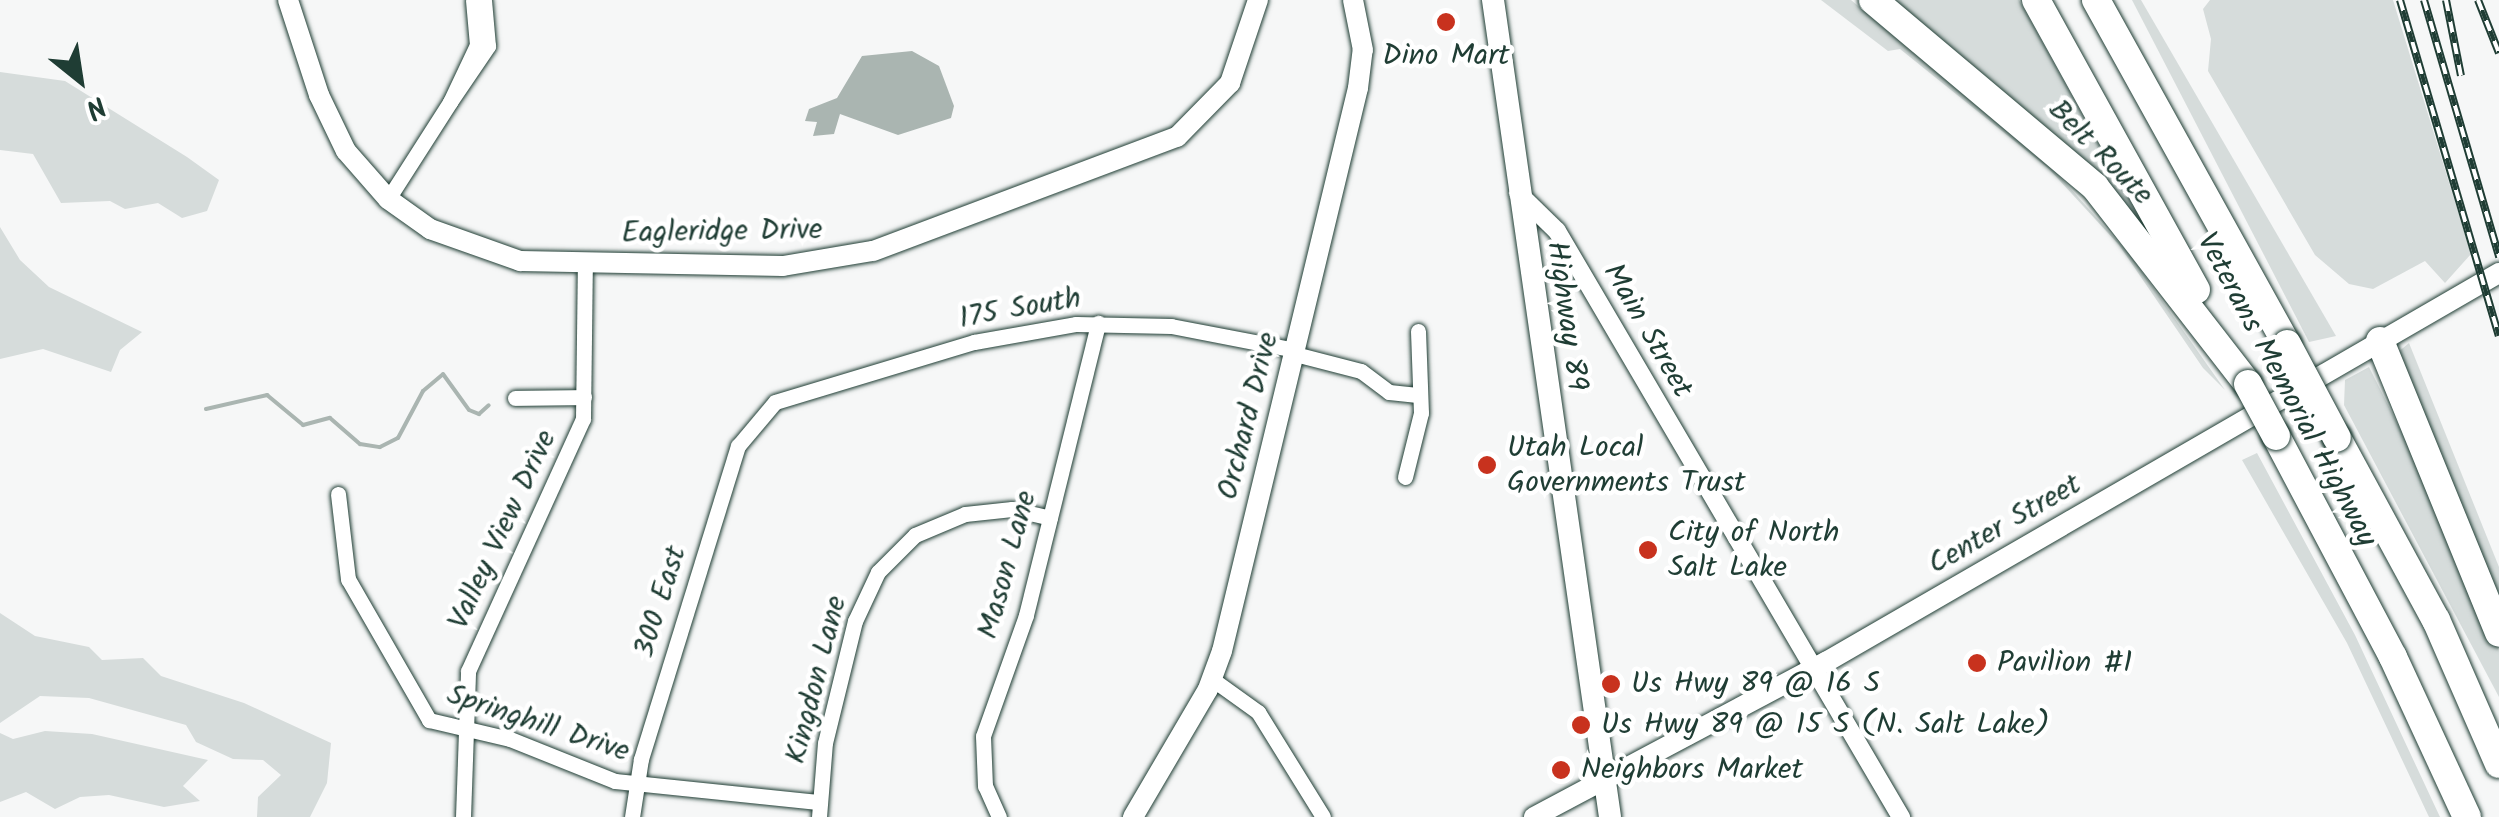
<!DOCTYPE html>
<html>
<head>
<meta charset="utf-8">
<style>
  body { margin:0 }
  #map { position:relative; width:2499px; height:817px; overflow:hidden; background:#f6f7f7; font-family:Kalam,sans-serif }
  div>[style] { position:absolute }
  .green>* { inset:0; background:#d6dcdb }
  .water>* { inset:0; background:#aab5b1 }
  .stream>* { height:4px; margin:-2px; padding:0 2px; transform-origin:2px; border-radius:2px; background:#aab5b1 }
  .roads { filter:drop-shadow(0 0 2px #1f3d34) drop-shadow(0 0 2px #1f3d34) }
  .minor>* { height:15px; margin:-7.5px; padding:0 7.5px; transform-origin:7.5px; border-radius:7.5px; background:#fff }
  .tertiary>* { height:18px; margin:-9px; padding:0 9px; transform-origin:9px; border-radius:9px; background:#fff }
  .secondary>* { height:20px; margin:-10px; padding:0 10px; transform-origin:10px; border-radius:10px; background:#fff }
  .primary>* { height:22px; margin:-11px; padding:0 11px; transform-origin:11px; border-radius:11px; background:#fff }
  .motorway>* { height:28px; margin:-14px; padding:0 14px; transform-origin:14px; border-radius:14px; background:#fff }
  .rail>* { height:8px; margin-top:-4px; transform-origin:0; background:repeating-linear-gradient(90deg,#fff 0 11px,#1f3d34 0 22px); box-sizing:border-box; border-block:2px solid #1f3d34 }
  .bridges { filter:drop-shadow(0 0 2px #1f3d34) drop-shadow(0 0 2px #1f3d34) }
  .motorway-bridge>* { height:28px; margin:-14px; padding:0 14px; transform-origin:14px; border-radius:14px; background:#fff }
  .dots>* { width:28px; height:28px; translate:-50% -50%; box-sizing:border-box; border:5px solid #fff; border-radius:50% }
  span { translate:-50% -50%; white-space:nowrap; text-align:center; line-height:1.15; -webkit-text-stroke:9px #fff; paint-order:stroke }
  .poi-label { font-size:30px; color:#1f3d34 }
  .left { translate:0 -50%; text-align:left }
  .street-label { font-size:30px; color:#1f3d34 }
  .north { position:absolute; left:30px; top:30px; width:100px; height:100px; -webkit-text-stroke:8px #fff; paint-order:stroke; rotate:150deg; font-size:28px; font-weight:700; line-height:40px; text-align:center; color:#1f3d34 }
  .north::after { content:''; display:block; margin:auto; width:35px; height:45px; background:#1f3d34; clip-path:polygon(50% 0,100% 100%,50% 72%,0 100%) }
</style>
</head>
<body>
<div id="map">
  <div class="green">
    <i style="clip-path:polygon(1821px 0,1851px 0,2052px 168px,2130px 255px,2225px 390px,2203px 368px,2119px 245px,2048px 168px,1900px 49px,1888px 51px)"></i>
    <i style="clip-path:polygon(1890px 0,2019px 0,2146px 230px,2073px 150px)"></i>
    <i style="clip-path:polygon(2132px 0,2141px 0,2336px 336px,2309px 342px)"></i>
    <i style="clip-path:polygon(2210px 0,2393px 0,2471px 254px,2445px 283px,2425px 261px,2373px 289px,2349px 284px,2315px 255px,2208px 71px,2211px 39px,2203px 9px)"></i>
    <i style="clip-path:polygon(0 72px,65px 81px,187px 157px,219px 180px,207px 211px,182px 218px,158px 203px,125px 209px,110px 201px,61px 203px,33px 154px,0 150px)"></i>
    <i style="clip-path:polygon(0 227px,20px 260px,49px 287px,142px 332px,120px 350px,111px 372px,43px 349px,0 359px)"></i>
    <i style="clip-path:polygon(2409px 343px,2499px 567px,2499px 609px,2397px 353px)"></i>
    <i style="clip-path:polygon(2369px 367px,2452px 533px,2499px 651px,2499px 697px,2344px 405px,2345px 380px)"></i>
    <i style="clip-path:polygon(2257px 453px,2355px 635px,2440px 817px,2429px 817px,2347px 643px,2242px 460px)"></i>
    <i style="clip-path:polygon(0 613px,35px 636px,89px 647px,102px 660px,143px 658px,161px 676px,244px 703px,331px 743px,327px 783px,310px 817px,257px 817px,258px 797px,281px 775px,263px 760px,233px 759px,196px 742px,186px 725px,89px 698px,40px 696px,0 723px)"></i>
    <i style="clip-path:polygon(45px 731px,92px 734px,208px 760px,183px 786px,200px 801px,164px 807px,109px 795px,80px 797px,55px 809px,26px 792px,0 802px,0 733px,13px 739px)"></i>
  </div>
  <div class="water">
    <i style="clip-path:polygon(912px 51px,939px 66px,954px 106px,951px 118px,898px 135px,840px 114px,834px 134px,813px 136px,817px 122px,805px 121px,809px 109px,837px 98px,862px 56px)"></i>
  </div>
  <div class="stream">
    <i style="left:206px;top:409px;width:63px;rotate:-12.9deg"></i>
    <i style="left:267px;top:395px;width:47px;rotate:39.8deg"></i>
    <i style="left:303px;top:425px;width:28px;rotate:-15deg"></i>
    <i style="left:330px;top:418px;width:40px;rotate:41deg"></i>
    <i style="left:360px;top:444px;width:20px;rotate:9deg"></i>
    <i style="left:380px;top:447px;width:20px;rotate:-27deg"></i>
    <i style="left:398px;top:438px;width:53px;rotate:-62deg"></i>
    <i style="left:423px;top:391px;width:26px;rotate:-40deg"></i>
    <i style="left:443px;top:374px;width:44px;rotate:54.2deg"></i>
    <i style="left:469px;top:410px;width:11px;rotate:22deg"></i>
    <i style="left:479px;top:414px;width:13px;rotate:-42deg"></i>
  </div>
  <div class="roads">
    <div class="minor">
      <i style="left:450px;top:102px;width:68px;rotate:-55.8deg"></i>
      <i style="left:488px;top:46px;width:46px;rotate:-95deg"></i>
      <i style="left:388px;top:199px;width:115px;rotate:-57.4deg"></i>
      <i style="left:450px;top:102px;width:63px;rotate:-64.7deg"></i>
      <i style="left:477px;top:45px;width:45px;rotate:-95.1deg"></i>
      <i style="left:1295px;top:354px;width:68px;rotate:14.4deg"></i>
      <i style="left:1361px;top:371px;width:35px;rotate:37deg"></i>
      <i style="left:1389px;top:392px;width:31px;rotate:6deg"></i>
      <i style="left:515px;top:398px;width:69px;rotate:-0.8deg"></i>
      <i style="left:1405px;top:477px;width:66px;rotate:-76deg"></i>
      <i style="left:1421px;top:413px;width:82px;rotate:-92.1deg"></i>
      <i style="left:338px;top:494px;width:86px;rotate:83.3deg"></i>
      <i style="left:348px;top:579px;width:163px;rotate:60.1deg"></i>
      <i style="left:429px;top:720px;width:83px;rotate:13.2deg"></i>
      <i style="left:510px;top:739px;width:113px;rotate:21.8deg"></i>
      <i style="left:615px;top:781px;width:204px;rotate:5.9deg"></i>
      <i style="left:1212px;top:679px;width:57px;rotate:35.7deg"></i>
      <i style="left:1258px;top:712px;width:123px;rotate:58.2deg"></i>
      <i style="left:463px;top:817px;width:146px;rotate:-88deg"></i>
      <i style="left:468px;top:671px;width:277px;rotate:-65.5deg"></i>
      <i style="left:583px;top:419px;width:155px;rotate:-89.3deg"></i>
      <i style="left:632px;top:817px;width:59px;rotate:-81.2deg"></i>
      <i style="left:641px;top:759px;width:328px;rotate:-72.8deg"></i>
      <i style="left:738px;top:446px;width:57px;rotate:-49.9deg"></i>
      <i style="left:775px;top:402px;width:208px;rotate:-16.8deg"></i>
      <i style="left:974px;top:342px;width:104px;rotate:-10deg"></i>
      <i style="left:1076px;top:324px;width:95px;rotate:1.2deg"></i>
      <i style="left:1171px;top:326px;width:127px;rotate:10.9deg"></i>
      <i style="left:819px;top:817px;width:74px;rotate:-85.4deg"></i>
      <i style="left:825px;top:743px;width:126px;rotate:-76.2deg"></i>
      <i style="left:855px;top:621px;width:54px;rotate:-64.9deg"></i>
      <i style="left:878px;top:572px;width:52px;rotate:-45deg"></i>
      <i style="left:915px;top:535px;width:54px;rotate:-22.8deg"></i>
      <i style="left:965px;top:514px;width:47px;rotate:-6.1deg"></i>
      <i style="left:1012px;top:509px;width:39px;rotate:13deg"></i>
      <i style="left:999px;top:817px;width:34px;rotate:-114deg"></i>
      <i style="left:985px;top:786px;width:50px;rotate:-92.3deg"></i>
      <i style="left:983px;top:736px;width:128px;rotate:-70.4deg"></i>
      <i style="left:1026px;top:615px;width:301px;rotate:-76.1deg"></i>
    </div>
    <div class="tertiary">
      <i style="left:1518px;top:193px;width:54px;rotate:44.3deg"></i>
      <i style="left:1557px;top:231px;width:680px;rotate:59.59deg"></i>
    </div>
    <div class="secondary">
      <i style="left:288px;top:0;width:100px;rotate:71.9deg"></i>
      <i style="left:319px;top:95px;width:62px;rotate:64.3deg"></i>
      <i style="left:346px;top:151px;width:64px;rotate:48.8deg"></i>
      <i style="left:388px;top:199px;width:52px;rotate:35.5deg"></i>
      <i style="left:430px;top:229px;width:96px;rotate:19.6deg"></i>
      <i style="left:520px;top:261px;width:263px;rotate:1.1deg"></i>
      <i style="left:783px;top:266px;width:91px;rotate:-9.5deg"></i>
      <i style="left:873px;top:251px;width:325px;rotate:-20.6deg"></i>
      <i style="left:1177px;top:137px;width:76px;rotate:-45.5deg"></i>
      <i style="left:1230px;top:83px;width:88px;rotate:-71.4deg"></i>
      <i style="left:1133px;top:817px;width:148px;rotate:-59.6deg"></i>
      <i style="left:1208px;top:689px;width:40px;rotate:-69.8deg"></i>
      <i style="left:1222px;top:651px;width:579px;rotate:-76.42deg"></i>
      <i style="left:1358px;top:88px;width:38px;rotate:-83deg"></i>
      <i style="left:1363px;top:50px;width:51px;rotate:-101.3deg"></i>
      <i style="left:1534px;top:817px;width:331px;rotate:-28deg"></i>
      <i style="left:1826px;top:662px;width:777px;rotate:-30.03deg"></i>
    </div>
    <div class="primary">
      <i style="left:1493px;top:0;width:825px;rotate:81.85deg"></i>
    </div>
    <div class="motorway">
      <i style="left:1873px;top:0;width:290px;rotate:40.1deg"></i>
      <i style="left:2095px;top:187px;width:249px;rotate:52.2deg"></i>
      <i style="left:2036px;top:0;width:331px;rotate:61.1deg"></i>
      <i style="left:2096px;top:0;width:393px;rotate:61deg"></i>
      <i style="left:2380px;top:341px;width:315px;rotate:67.8deg"></i>
      <i style="left:2276px;top:436px;width:250px;rotate:62.1deg"></i>
      <i style="left:2393px;top:657px;width:176px;rotate:65.2deg"></i>
      <i style="left:2337px;top:438px;width:207px;rotate:61.5deg"></i>
      <i style="left:2436px;top:620px;width:157px;rotate:66.4deg"></i>
    </div>
  </div>
  <div class="rail">
    <i style="left:2400px;top:0;width:350px;rotate:73.6deg"></i>
    <i style="left:2424px;top:0;width:268px;rotate:73.7deg"></i>
    <i style="left:2446px;top:0;width:77px;rotate:78.8deg"></i>
    <i style="left:2478px;top:0;width:57px;rotate:68.4deg"></i>
  </div>
  <div class="bridges">
    <div class="motorway-bridge">
      <i style="left:2287px;top:344px;width:106px;rotate:62deg"></i>
      <i style="left:2248px;top:384px;width:59px;rotate:61.7deg"></i>
    </div>
  </div>
  <div class="dots">
    <i style="left:1446px;top:22px;background:#c8321e"></i>
    <i style="left:1487px;top:465px;background:#c8321e"></i>
    <i style="left:1648px;top:550px;background:#c8321e"></i>
    <i style="left:1977px;top:663px;background:#c8321e"></i>
    <i style="left:1611px;top:684px;background:#c8321e"></i>
    <i style="left:1581px;top:725px;background:#c8321e"></i>
    <i style="left:1561px;top:770px;background:#c8321e"></i>
  </div>
  <div class="poi-label">
    <span style="left:1446px;top:56px">Dino Mart</span>
    <span class="left" style="left:1507px;top:465px">Utah Local<br>Governments Trust</span>
    <span class="left" style="left:1668px;top:550px">City of North<br>Salt Lake</span>
    <span class="left" style="left:1997px;top:663px">Pavilion #1</span>
    <span class="left" style="left:1631px;top:684px">Us Hwy 89 @ 16 S</span>
    <span class="left" style="left:1601px;top:725px">Us Hwy 89 @ 15 S (N. Salt Lake)</span>
    <span class="left" style="left:1581px;top:770px">Neighbors Market</span>
  </div>
  <div class="street-label">
    <span style="left:2100px;top:153px;rotate:45deg">Belt Route</span>
    <span style="left:722px;top:232px;rotate:-1deg">Eagleridge Drive</span>
    <span style="left:1020px;top:309px;rotate:-10deg">175 South</span>
    <span style="left:1566px;top:316px;rotate:82deg">Highway 89</span>
    <span style="left:1647px;top:331px;rotate:60deg">Main Street</span>
    <span style="left:2286px;top:390px;rotate:62deg">Veterans Memorial Highway</span>
    <span style="left:1249px;top:416px;rotate:-76deg">Orchard Drive</span>
    <span style="left:2005px;top:525px;rotate:-30deg">Center Street</span>
    <span style="left:503px;top:530px;rotate:-65deg">Valley View Drive</span>
    <span style="left:1008px;top:565px;rotate:-75deg">Mason Lane</span>
    <span style="left:661px;top:602px;rotate:-73deg">300 East</span>
    <span style="left:817px;top:680px;rotate:-76deg">Kingdon Lane</span>
    <span style="left:538px;top:724px;rotate:18deg">Springhill Drive</span>
  </div>
  <div class="north">N</div>
</div>
</body>
</html>
